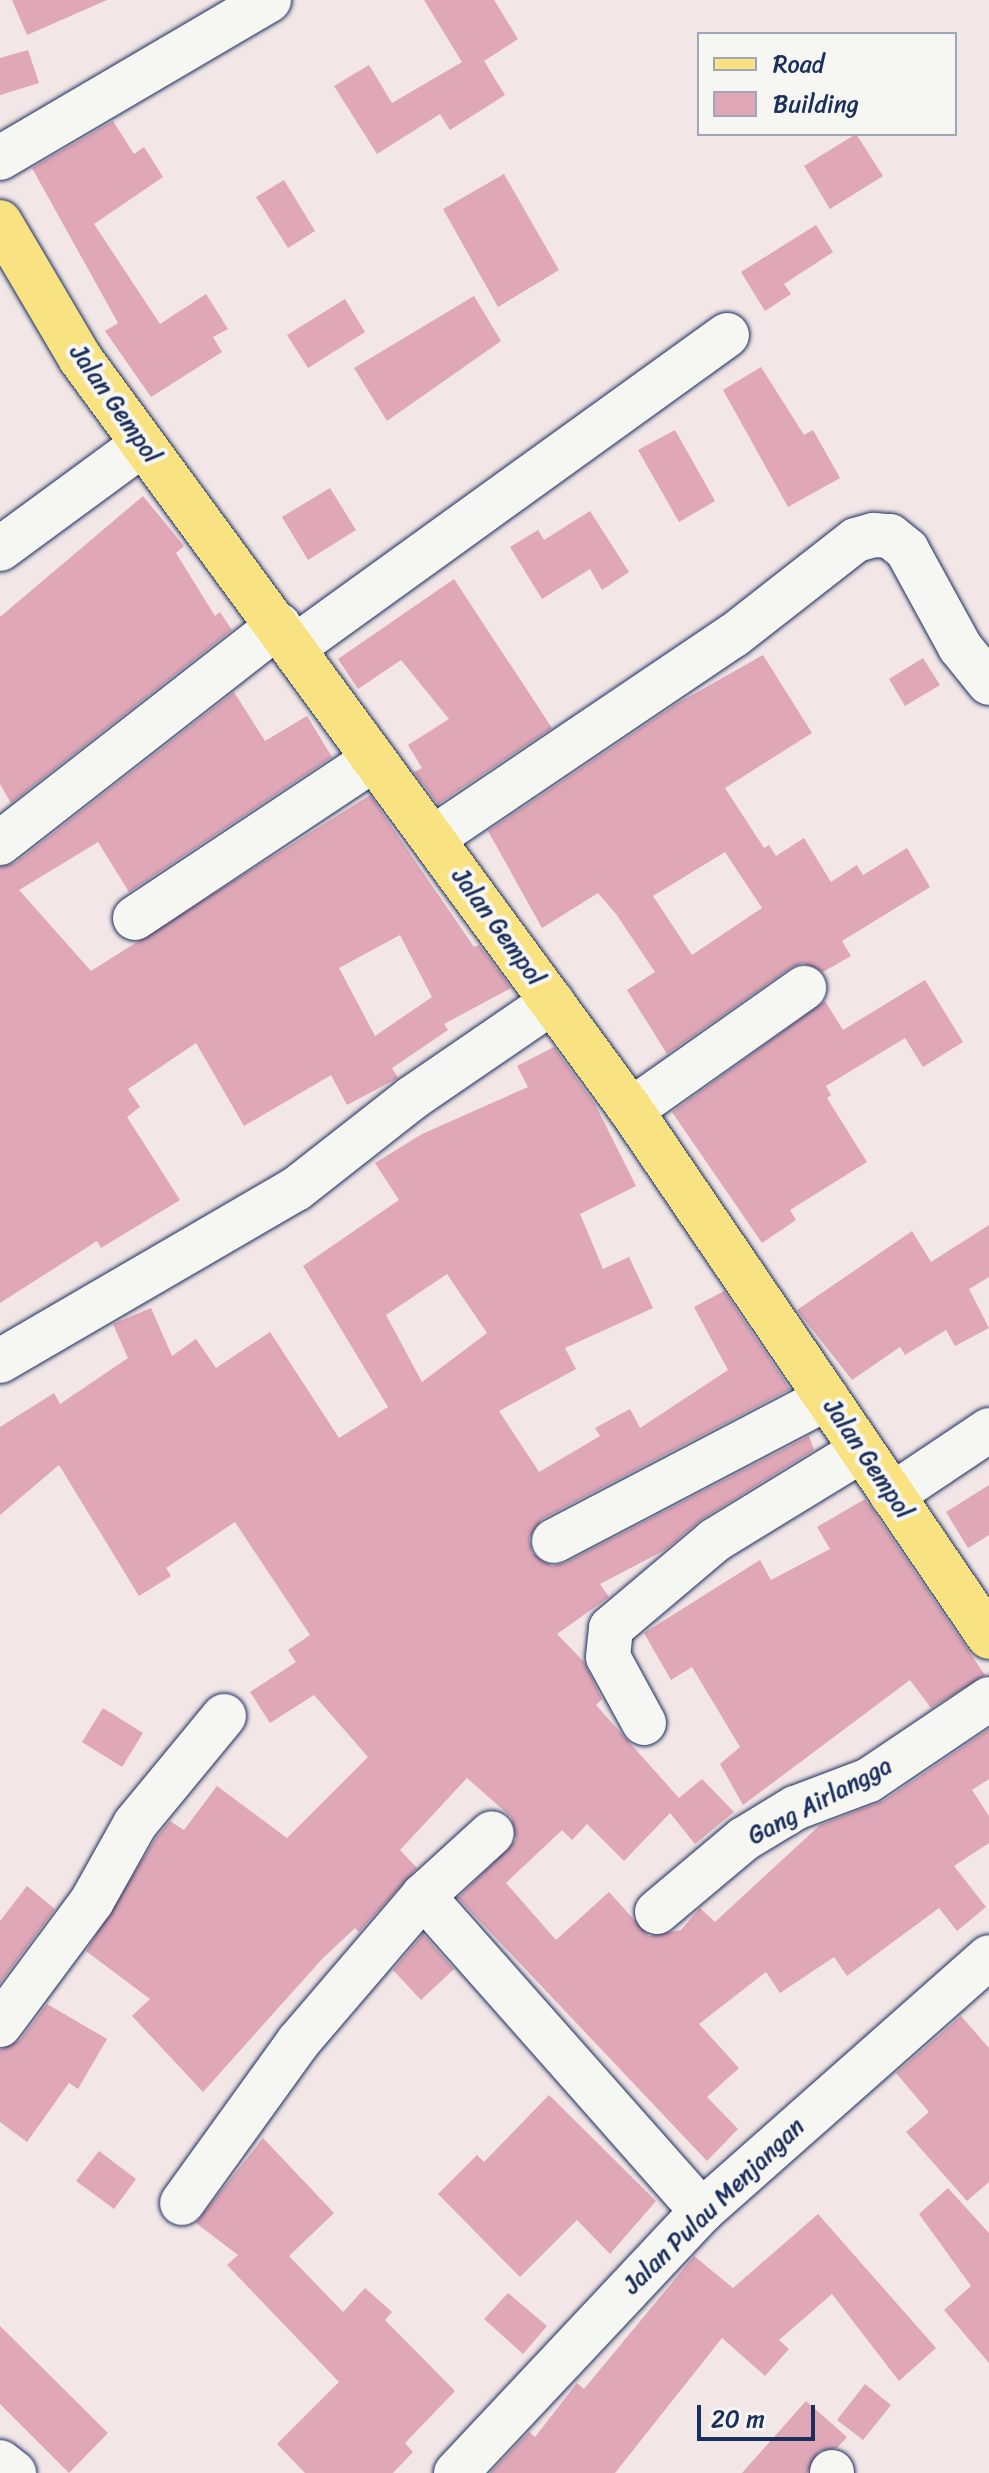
<!DOCTYPE html>
<html>
<head>
<meta charset="utf-8">
<style>
  body { margin:0 }
  #map { position:relative; width:989px; height:2473px; overflow:hidden; background:#f2e6e6; font-family:Sriracha,sans-serif }
  div>[style] { position:absolute }
  .building>* { inset:0; background:#e0a7b7 }
  .roads { filter:drop-shadow(0 0 2px #1b2f5e) drop-shadow(0 0 2px #1b2f5e) }
  .minor>* { height:44px; margin:-22px; padding:0 22px; transform-origin:22px; border-radius:22px; background:#f6f6f2 }
  .major>* { height:44px; margin:-22px; padding:0 22px; transform-origin:22px; border-radius:22px; background:#f8e281 }
  span { translate:-50% -50%; white-space:nowrap; text-align:center; line-height:1.15; -webkit-text-stroke:8px #f6f6f2; paint-order:stroke }
  .street-label { font-size:24px; color:#1b2f5e }
  .legend { position:absolute; left:697px; top:32px; width:260px; height:104px; box-sizing:border-box; background:#f6f6f2; border:2px solid #9ea6b7; margin:0; padding:10px 14px; list-style:none; font-size:24px; color:#1b2f5e }
  .legend li { display:flex; align-items:center; gap:16px; height:40px }
  .legend b { width:40px; border:2px solid #9ea6b7 }
  .scale { position:absolute; left:697px; top:2405px; width:118px; height:36px; box-sizing:border-box; border:4px solid #1b2f5e; border-top:0; padding-left:10px; font-size:24px; line-height:28px; white-space:nowrap; color:#1b2f5e; -webkit-text-stroke:6px #f6f6f2; paint-order:stroke }
</style>
</head>
<body>
<div id="map">
  <div class="building">
    <i style="clip-path:polygon(12px 0,107px 0,27px 35px)"></i>
    <i style="clip-path:polygon(424px 0,494px 0,518px 39px,484px 61px,505px 95px,450px 130px,440px 114px,377px 154px,334px 86px,369px 65px,392px 103px,462px 62px)"></i>
    <i style="clip-path:polygon(28px 50px,39px 83px,0 95px,0 58px)"></i>
    <i style="clip-path:polygon(113px 121px,134px 154px,144px 147px,163px 177px,94px 224px,160px 324px,206px 294px,228px 329px,213px 337px,222px 352px,151px 397px,105px 331px,118px 323px,32px 168px)"></i>
    <i style="clip-path:polygon(856px 134px,883px 176px,830px 209px,804px 166px)"></i>
    <i style="clip-path:polygon(504px 174px,559px 270px,498px 307px,443px 209px)"></i>
    <i style="clip-path:polygon(284px 180px,315px 231px,288px 248px,256px 197px)"></i>
    <i style="clip-path:polygon(816px 225px,833px 252px,784px 284px,791px 294px,765px 311px,741px 272px)"></i>
    <i style="clip-path:polygon(474px 296px,501px 341px,387px 421px,354px 368px)"></i>
    <i style="clip-path:polygon(345px 299px,365px 332px,308px 368px,287px 335px)"></i>
    <i style="clip-path:polygon(761px 367px,804px 435px,813px 430px,840px 478px,788px 507px,723px 390px)"></i>
    <i style="clip-path:polygon(675px 430px,715px 501px,679px 522px,638px 450px)"></i>
    <i style="clip-path:polygon(330px 488px,356px 530px,308px 560px,282px 517px)"></i>
    <i style="clip-path:polygon(143px 496px,184px 546px,176px 553px,215px 616px,220px 612px,232px 630px,11px 803px,0 784px,0 617px)"></i>
    <i style="clip-path:polygon(590px 511px,629px 572px,602px 590px,590px 569px,542px 599px,510px 547px,538px 530px,544px 540px)"></i>
    <i style="clip-path:polygon(454px 579px,552px 728px,438px 804px,414px 772px,422px 768px,408px 745px,449px 719px,401px 660px,358px 689px,338px 659px)"></i>
    <i style="clip-path:polygon(evenodd,763px 655px,812px 733px,725px 788px,764px 848px,769px 845px,776px 856px,804px 838px,831px 882px,857px 865px,863px 875px,907px 848px,930px 887px,842px 941px,851px 956px,823px 972px,803px 963px,790px 968px,667px 1054px,627px 990px,655px 972px,616px 914px,598px 893px,542px 928px,488px 831px,678px 703px,763px 655px,725px 852px,762px 908px,692px 955px,653px 896px,725px 852px)"></i>
    <i style="clip-path:polygon(923px 658px,940px 685px,905px 706px,889px 679px)"></i>
    <i style="clip-path:polygon(evenodd,234px 692px,265px 741px,307px 716px,332px 757px,129px 892px,98px 842px,19px 890px,91px 971px,370px 795px,474px 947px,479px 945px,511px 988px,444px 1024px,448px 1030px,392px 1068px,398px 1078px,347px 1105px,331px 1075px,244px 1126px,196px 1043px,128px 1089px,140px 1107px,127px 1117px,180px 1200px,101px 1248px,97px 1241px,0 1303px,0 867px,15px 863px,234px 692px,400px 935px,432px 997px,375px 1036px,339px 968px,400px 935px)"></i>
    <i style="clip-path:polygon(925px 980px,963px 1042px,923px 1067px,905px 1038px,826px 1086px,831px 1095px,827px 1098px,867px 1162px,790px 1210px,796px 1220px,762px 1243px,672px 1112px,825px 1001px,843px 1030px)"></i>
    <i style="clip-path:polygon(evenodd,554px 1047px,595px 1104px,636px 1186px,580px 1214px,603px 1269px,629px 1257px,653px 1308px,565px 1348px,576px 1369px,499px 1411px,539px 1472px,600px 1436px,595px 1428px,630px 1409px,640px 1428px,728px 1370px,694px 1307px,724px 1291px,790px 1389px,542px 1519px,529px 1539px,532px 1553px,552px 1566px,565px 1563px,809px 1436px,814px 1450px,702px 1519px,665px 1550px,600px 1584px,609px 1597px,557px 1634px,584px 1662px,602px 1699px,596px 1705px,679px 1798px,702px 1779px,734px 1812px,695px 1844px,670px 1813px,624px 1861px,587px 1824px,572px 1840px,562px 1830px,506px 1883px,556px 1940px,609px 1892px,649px 1936px,681px 1930px,700px 1908px,715px 1922px,820px 1825px,883px 1801px,989px 1729px,989px 1779px,972px 1790px,989px 1816px,989px 1843px,954px 1866px,986px 1907px,957px 1931px,939px 1908px,847px 1976px,834px 1957px,780px 1993px,766px 1972px,699px 2024px,739px 2068px,707px 2097px,738px 2129px,707px 2161px,458px 1898px,516px 1840px,511px 1817px,467px 1778px,400px 1850px,417px 1868px,359px 1932px,355px 1928px,322px 1959px,203px 2092px,132px 2016px,150px 1999px,86px 1951px,156px 1838px,170px 1821px,184px 1830px,217px 1786px,287px 1838px,368px 1757px,314px 1695px,270px 1723px,250px 1692px,296px 1662px,288px 1650px,310px 1635px,235px 1522px,166px 1568px,171px 1576px,139px 1596px,59px 1465px,0 1515px,0 1427px,54px 1393px,60px 1404px,128px 1358px,113px 1324px,151px 1308px,172px 1356px,196px 1339px,216px 1368px,270px 1332px,339px 1438px,388px 1407px,303px 1266px,399px 1200px,375px 1163px,422px 1134px,528px 1087px,517px 1066px,554px 1047px,447px 1274px,487px 1333px,422px 1382px,386px 1315px,447px 1274px)"></i>
    <i style="clip-path:polygon(989px 1225px,989px 1277px,969px 1289px,989px 1328px,955px 1346px,946px 1330px,905px 1355px,900px 1347px,852px 1380px,797px 1310px,912px 1231px,931px 1262px)"></i>
    <i style="clip-path:polygon(989px 1485px,989px 1535px,968px 1548px,946px 1512px)"></i>
    <i style="clip-path:polygon(865px 1499px,985px 1675px,931px 1708px,910px 1680px,743px 1805px,720px 1764px,740px 1747px,692px 1667px,671px 1680px,644px 1633px,760px 1560px,771px 1580px,830px 1549px,817px 1527px)"></i>
    <i style="clip-path:polygon(103px 1708px,143px 1733px,122px 1767px,82px 1742px)"></i>
    <i style="clip-path:polygon(27px 1886px,55px 1909px,0 1983px,0 1921px)"></i>
    <i style="clip-path:polygon(423px 1934px,454px 1969px,421px 2000px,393px 1970px)"></i>
    <i style="clip-path:polygon(47px 2004px,107px 2039px,78px 2089px,69px 2083px,27px 2142px,0 2122px,0 2050px,20px 2040px)"></i>
    <i style="clip-path:polygon(961px 2016px,989px 2048px,989px 2182px,967px 2201px,906px 2132px,929px 2112px,896px 2073px)"></i>
    <i style="clip-path:polygon(549px 2095px,656px 2201px,610px 2254px,577px 2220px,520px 2277px,438px 2194px,477px 2155px,484px 2162px)"></i>
    <i style="clip-path:polygon(263px 2138px,334px 2213px,289px 2256px,343px 2312px,365px 2288px,392px 2312px,385px 2320px,455px 2391px,405px 2443px,413px 2452px,393px 2473px,305px 2473px,277px 2444px,339px 2382px,227px 2265px,238px 2255px,196px 2223px)"></i>
    <i style="clip-path:polygon(99px 2151px,136px 2179px,114px 2209px,76px 2181px)"></i>
    <i style="clip-path:polygon(948px 2188px,989px 2233px,989px 2363px,944px 2310px,971px 2286px,919px 2214px)"></i>
    <i style="clip-path:polygon(818px 2214px,936px 2348px,899px 2381px,832px 2294px,779px 2340px,789px 2349px,765px 2376px,722px 2338px,615px 2473px,490px 2473px,529px 2432px,535px 2437px,577px 2383px,584px 2389px,694px 2256px,733px 2288px)"></i>
    <i style="clip-path:polygon(508px 2293px,547px 2326px,523px 2354px,484px 2319px)"></i>
    <i style="clip-path:polygon(0 2326px,108px 2433px,69px 2473px,0 2404px)"></i>
    <i style="clip-path:polygon(865px 2384px,891px 2405px,863px 2440px,837px 2420px)"></i>
    <i style="clip-path:polygon(806px 2401px,847px 2437px,837px 2448px,819px 2451px,807px 2473px,742px 2473px)"></i>
  </div>
  <div class="roads">
    <div class="minor">
      <i style="left:0;top:158px;width:312px;rotate:-30.4deg"></i>
      <i style="left:0;top:549px;width:177px;rotate:-36.3deg"></i>
      <i style="left:293px;top:648px;width:535px;rotate:-35.8deg"></i>
      <i style="left:433px;top:838px;width:362px;rotate:-34deg"></i>
      <i style="left:733px;top:636px;width:156px;rotate:-38deg"></i>
      <i style="left:856px;top:540px;width:19px;rotate:-16deg"></i>
      <i style="left:874px;top:535px;width:16px;rotate:4deg"></i>
      <i style="left:890px;top:536px;width:22px;rotate:39deg"></i>
      <i style="left:907px;top:550px;width:111px;rotate:61.3deg"></i>
      <i style="left:960px;top:647px;width:46px;rotate:51.1deg"></i>
      <i style="left:0;top:843px;width:354px;rotate:-38deg"></i>
      <i style="left:135px;top:918px;width:287px;rotate:-33.6deg"></i>
      <i style="left:631px;top:1110px;width:212px;rotate:-35.2deg"></i>
      <i style="left:0;top:1361px;width:342px;rotate:-30.2deg"></i>
      <i style="left:296px;top:1189px;width:147px;rotate:-38.1deg"></i>
      <i style="left:412px;top:1098px;width:170px;rotate:-34.4deg"></i>
      <i style="left:892px;top:1495px;width:117px;rotate:-33.8deg"></i>
      <i style="left:554px;top:1541px;width:308px;rotate:-27.6deg"></i>
      <i style="left:644px;top:1723px;width:75px;rotate:-118.6deg"></i>
      <i style="left:608px;top:1657px;width:29px;rotate:-84deg"></i>
      <i style="left:611px;top:1628px;width:136px;rotate:-40.2deg"></i>
      <i style="left:715px;top:1540px;width:172px;rotate:-31.5deg"></i>
      <i style="left:423px;top:1896px;width:421px;rotate:48.5deg"></i>
      <i style="left:657px;top:1912px;width:114px;rotate:-40deg"></i>
      <i style="left:744px;top:1839px;width:60px;rotate:-31.3deg"></i>
      <i style="left:795px;top:1808px;width:79px;rotate:-20.7deg"></i>
      <i style="left:869px;top:1780px;width:145px;rotate:-34deg"></i>
      <i style="left:0;top:2025px;width:154px;rotate:-53.4deg"></i>
      <i style="left:92px;top:1901px;width:88px;rotate:-60.8deg"></i>
      <i style="left:135px;top:1824px;width:140px;rotate:-50.5deg"></i>
      <i style="left:182px;top:2203px;width:198px;rotate:-54.2deg"></i>
      <i style="left:298px;top:2042px;width:192px;rotate:-49.4deg"></i>
      <i style="left:423px;top:1896px;width:93px;rotate:-42.4deg"></i>
      <i style="left:0;top:2462px;width:18px;rotate:38deg"></i>
      <i style="left:456px;top:2473px;width:359px;rotate:-46.8deg"></i>
      <i style="left:702px;top:2211px;width:383px;rotate:-41.5deg"></i>
      <i style="left:832px;top:2473px;width:1px;rotate:-90deg"></i>
    </div>
    <div class="major">
      <i style="left:0;top:222px;width:158px;rotate:59.5deg"></i>
      <i style="left:80px;top:358px;width:932px;rotate:53.77deg"></i>
      <i style="left:631px;top:1110px;width:637px;rotate:55.81deg"></i>
    </div>
  </div>
  <div class="street-label">
    <span style="left:115px;top:404px;rotate:55deg">Jalan Gempol</span>
    <span style="left:498px;top:927px;rotate:54deg">Jalan Gempol</span>
    <span style="left:868px;top:1459px;rotate:56deg">Jalan Gempol</span>
    <span style="left:820px;top:1801px;rotate:-28deg">Gang Airlangga</span>
    <span style="left:714px;top:2206px;rotate:-44deg">Jalan Pulau Menjangan</span>
  </div>
  <ul class="legend">
  <li><b style="height:10px;background:#f8e281"></b>Road</li>
  <li><b style="height:22px;background:#e0a7b7"></b>Building</li>
  </ul>
  <div class="scale">20 m</div>
</div>
</body>
</html>
